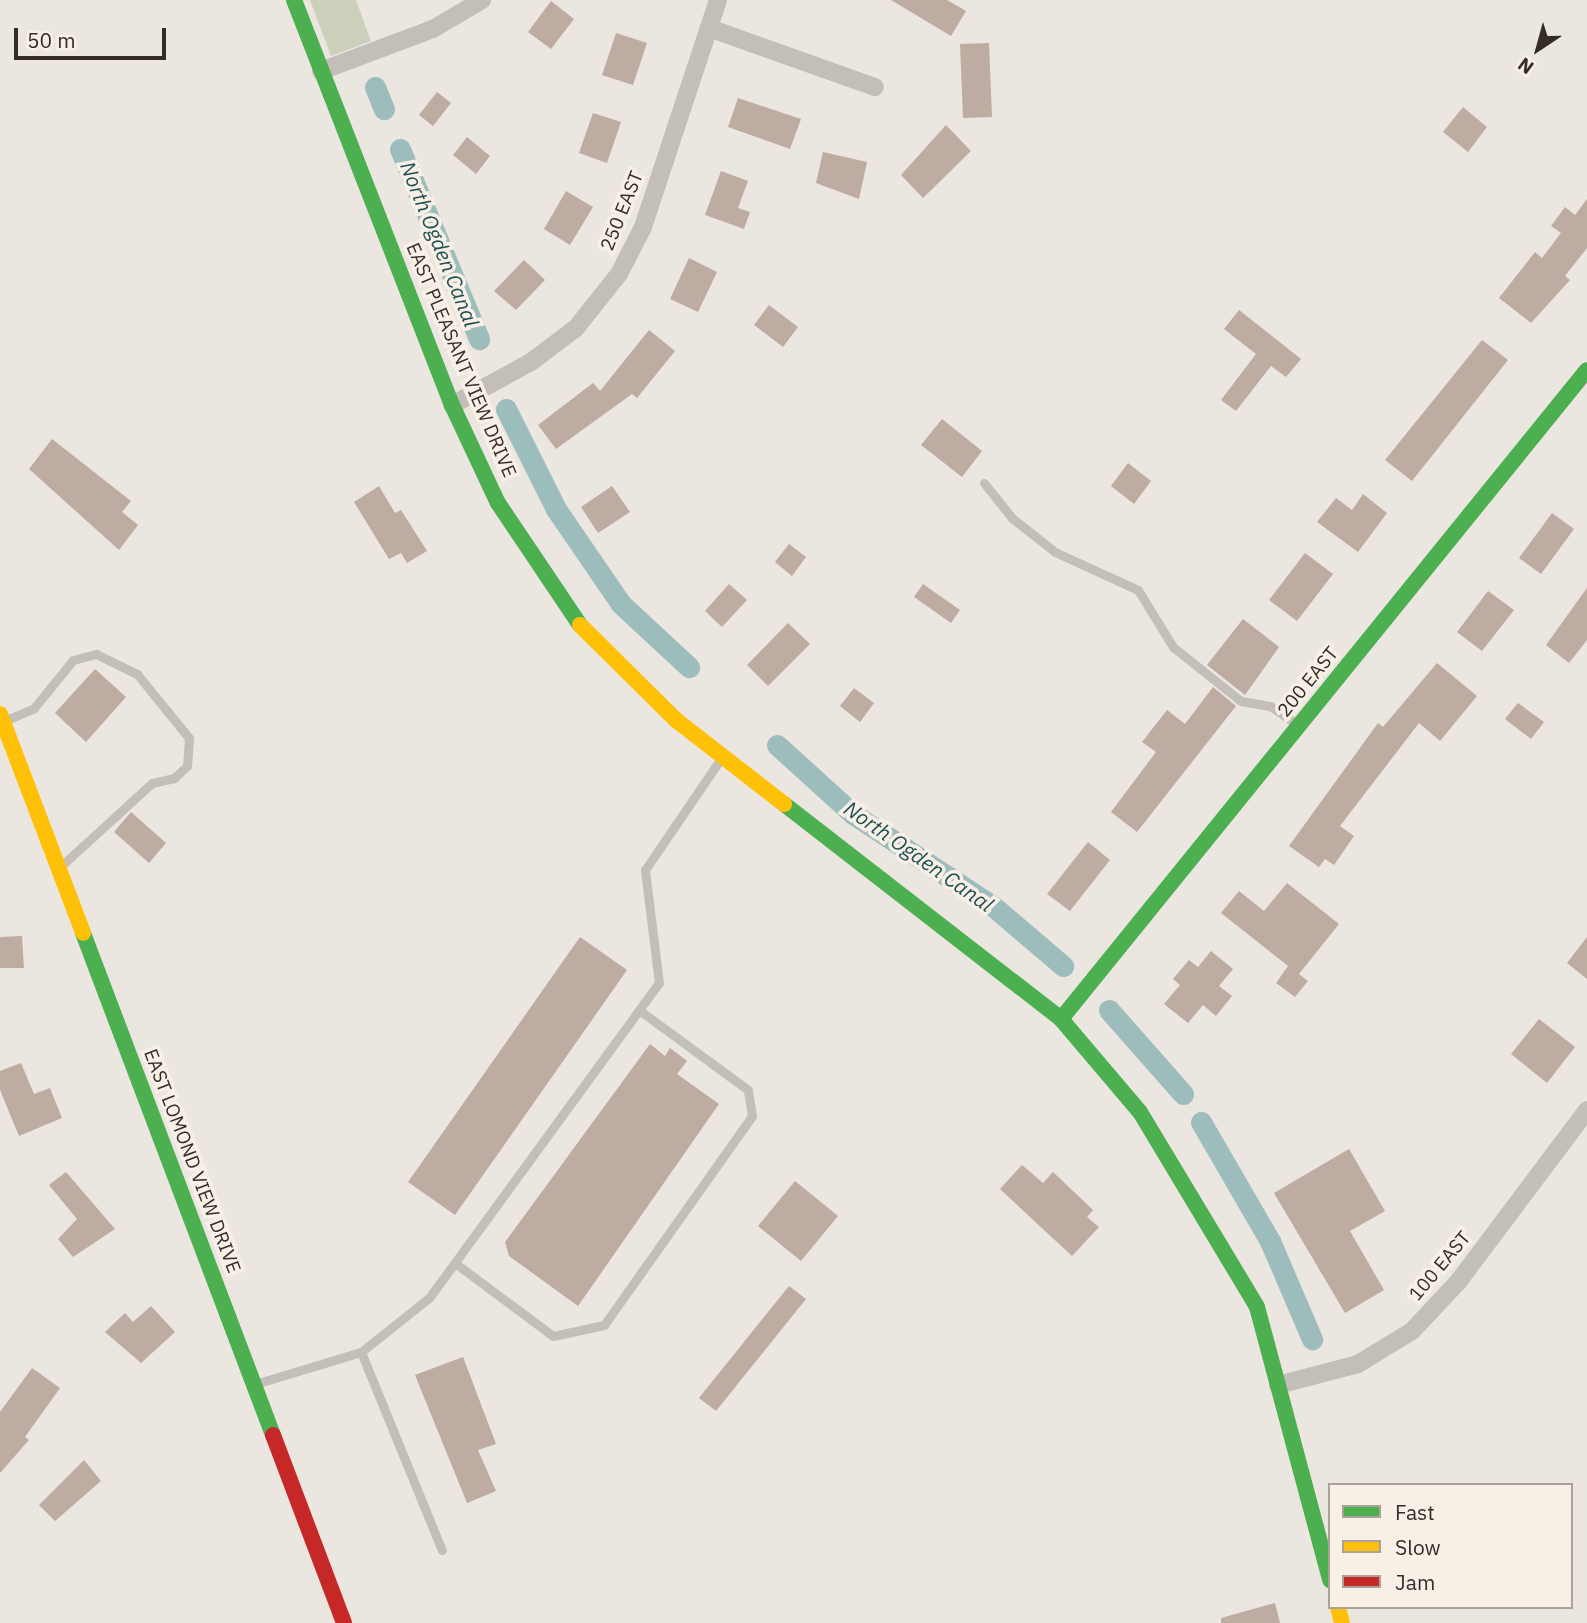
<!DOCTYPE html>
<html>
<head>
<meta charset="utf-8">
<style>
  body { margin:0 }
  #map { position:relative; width:1587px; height:1623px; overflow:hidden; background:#ebe6e0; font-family:"IBM Plex Sans",sans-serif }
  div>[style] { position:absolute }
  .green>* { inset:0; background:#ccd0bb }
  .canal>* { height:21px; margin:-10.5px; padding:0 10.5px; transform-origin:10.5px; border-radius:10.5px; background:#9dbcbc }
  .building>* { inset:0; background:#beaba2 }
  .lane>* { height:9px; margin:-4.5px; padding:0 4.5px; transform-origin:4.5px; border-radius:4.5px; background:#c4beb8 }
  .street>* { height:18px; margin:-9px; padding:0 9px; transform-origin:9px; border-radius:9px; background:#c4beb8 }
  .fast>* { height:16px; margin:-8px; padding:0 8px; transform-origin:8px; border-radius:8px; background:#4caf50 }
  .slow>* { height:16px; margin:-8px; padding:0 8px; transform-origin:8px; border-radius:8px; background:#ffc107 }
  .jam>* { height:16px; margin:-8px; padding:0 8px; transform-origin:8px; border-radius:8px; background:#c62828 }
  span { translate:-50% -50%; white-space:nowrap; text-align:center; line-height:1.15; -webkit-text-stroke:7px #f8f0e7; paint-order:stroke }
  .street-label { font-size:19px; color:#342c27 }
  .water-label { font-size:21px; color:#1f5054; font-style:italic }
  .legend { position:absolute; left:1328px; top:1483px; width:245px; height:126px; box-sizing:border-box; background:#f8f0e7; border:2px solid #aaa29a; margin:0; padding:9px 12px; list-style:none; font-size:21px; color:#342c27 }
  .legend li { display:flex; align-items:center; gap:14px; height:35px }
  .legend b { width:35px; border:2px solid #aaa29a }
  .north { position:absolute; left:1503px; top:14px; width:70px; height:70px; -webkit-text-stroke:5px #f8f0e7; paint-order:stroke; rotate:216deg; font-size:19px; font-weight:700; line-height:28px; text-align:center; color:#342c27 }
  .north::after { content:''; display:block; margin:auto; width:24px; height:32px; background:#342c27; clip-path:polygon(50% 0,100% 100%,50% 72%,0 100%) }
  .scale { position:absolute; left:14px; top:28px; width:152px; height:32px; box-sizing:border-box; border:4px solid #342c27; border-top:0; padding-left:9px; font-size:21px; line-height:24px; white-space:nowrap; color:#342c27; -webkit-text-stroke:5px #f8f0e7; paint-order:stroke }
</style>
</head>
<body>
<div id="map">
  <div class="green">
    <i style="clip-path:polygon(310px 0,356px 0,371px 41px,331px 56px)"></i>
  </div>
  <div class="canal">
    <i style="left:375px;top:87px;width:24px;rotate:68deg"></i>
    <i style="left:400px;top:149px;width:206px;rotate:67.4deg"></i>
    <i style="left:506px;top:409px;width:112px;rotate:63.4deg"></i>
    <i style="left:556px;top:509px;width:115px;rotate:55.6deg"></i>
    <i style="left:621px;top:604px;width:93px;rotate:42.8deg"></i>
    <i style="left:777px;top:745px;width:103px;rotate:42.2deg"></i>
    <i style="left:853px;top:814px;width:169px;rotate:33.4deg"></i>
    <i style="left:994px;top:907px;width:91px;rotate:40.5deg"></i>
    <i style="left:1109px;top:1010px;width:112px;rotate:48.6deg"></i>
    <i style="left:1201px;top:1122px;width:138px;rotate:59.9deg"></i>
    <i style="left:1270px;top:1241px;width:107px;rotate:66.8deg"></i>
  </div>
  <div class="building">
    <i style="clip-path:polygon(891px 0,947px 0,966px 11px,951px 36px)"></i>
    <i style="clip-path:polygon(551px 1px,574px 19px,551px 49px,528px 32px)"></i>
    <i style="clip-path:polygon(616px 33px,647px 43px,633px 85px,602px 75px)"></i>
    <i style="clip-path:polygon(989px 43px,992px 117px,963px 118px,960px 44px)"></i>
    <i style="clip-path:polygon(437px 92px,451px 103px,433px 126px,419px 115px)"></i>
    <i style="clip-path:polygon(738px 98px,801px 119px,790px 149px,728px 127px)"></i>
    <i style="clip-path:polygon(1463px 107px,1487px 127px,1468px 152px,1443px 132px)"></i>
    <i style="clip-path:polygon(593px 113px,621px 122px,607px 163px,579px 153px)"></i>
    <i style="clip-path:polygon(946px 125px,971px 151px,923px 198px,901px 175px)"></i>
    <i style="clip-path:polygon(467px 137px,490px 156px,476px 174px,453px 155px)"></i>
    <i style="clip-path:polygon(823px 152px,867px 162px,859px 199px,816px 183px)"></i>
    <i style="clip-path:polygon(721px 171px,748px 181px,738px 208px,750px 212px,744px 229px,705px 215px)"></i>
    <i style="clip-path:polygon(566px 191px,593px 207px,570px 245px,544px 229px)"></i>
    <i style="clip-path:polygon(1587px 199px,1587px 248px,1565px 276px,1570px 280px,1531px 323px,1499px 298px,1535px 252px,1542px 258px,1561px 233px,1551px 226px,1565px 207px,1575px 215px)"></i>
    <i style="clip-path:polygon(689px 258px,717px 272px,698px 312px,670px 299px)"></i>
    <i style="clip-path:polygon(524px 260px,545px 280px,516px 310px,494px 291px)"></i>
    <i style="clip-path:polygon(769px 305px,798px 327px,783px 347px,754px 325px)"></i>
    <i style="clip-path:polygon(1239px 310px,1301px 359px,1286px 377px,1271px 366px,1236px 411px,1221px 400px,1256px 354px,1224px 329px)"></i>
    <i style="clip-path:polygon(649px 330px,675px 351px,637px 398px,632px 394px,556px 449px,538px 425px,593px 383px,600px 391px)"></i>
    <i style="clip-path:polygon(1482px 340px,1508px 360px,1412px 481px,1385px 460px)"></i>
    <i style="clip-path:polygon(942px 419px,982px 451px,962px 477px,921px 445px)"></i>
    <i style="clip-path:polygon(52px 439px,131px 501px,122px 512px,138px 525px,119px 550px,29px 469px)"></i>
    <i style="clip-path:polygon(1128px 463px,1151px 481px,1134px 504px,1111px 486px)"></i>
    <i style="clip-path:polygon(379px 486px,395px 513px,401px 510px,427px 551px,407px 563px,401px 553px,389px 559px,354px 502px)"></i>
    <i style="clip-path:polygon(612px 486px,630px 512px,598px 533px,581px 507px)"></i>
    <i style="clip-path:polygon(1363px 494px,1387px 513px,1358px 552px,1317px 522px,1336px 498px,1352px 510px)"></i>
    <i style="clip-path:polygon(1552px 513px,1574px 529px,1541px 574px,1519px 558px)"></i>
    <i style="clip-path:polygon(789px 544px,806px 557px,792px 576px,775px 562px)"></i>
    <i style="clip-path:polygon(1305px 553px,1333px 574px,1297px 621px,1269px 600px)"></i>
    <i style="clip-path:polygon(729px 584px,747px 600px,722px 627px,705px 611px)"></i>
    <i style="clip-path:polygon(923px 584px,960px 610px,951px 623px,914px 597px)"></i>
    <i style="clip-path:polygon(1587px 588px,1587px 640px,1569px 663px,1546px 645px)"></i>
    <i style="clip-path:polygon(1488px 591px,1514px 610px,1482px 651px,1457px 632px)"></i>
    <i style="clip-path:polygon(1243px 619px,1279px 647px,1245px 695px,1207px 665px)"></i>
    <i style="clip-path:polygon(788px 623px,810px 644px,768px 686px,747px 665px)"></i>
    <i style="clip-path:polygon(1437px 663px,1477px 696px,1440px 741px,1419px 723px,1340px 826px,1354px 836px,1334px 865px,1325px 859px,1319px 867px,1289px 846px,1378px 723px,1383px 727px)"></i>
    <i style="clip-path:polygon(95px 669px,126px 697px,86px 742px,55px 713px)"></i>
    <i style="clip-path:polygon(1213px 687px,1236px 706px,1137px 832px,1111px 812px,1156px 752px,1142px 742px,1167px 710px,1185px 724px)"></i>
    <i style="clip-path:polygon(854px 688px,874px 703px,860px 722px,840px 706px)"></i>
    <i style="clip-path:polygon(1518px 703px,1544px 722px,1531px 739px,1505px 719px)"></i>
    <i style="clip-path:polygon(131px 812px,166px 843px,149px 863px,114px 832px)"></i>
    <i style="clip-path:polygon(1088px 842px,1110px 860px,1070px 911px,1047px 894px)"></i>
    <i style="clip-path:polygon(1287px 883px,1339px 924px,1299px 974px,1308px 981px,1295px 997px,1276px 983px,1288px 966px,1221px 913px,1239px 891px,1264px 911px)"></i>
    <i style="clip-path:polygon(22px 936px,24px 968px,0 968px,0 937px)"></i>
    <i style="clip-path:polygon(580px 937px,627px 970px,455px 1215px,408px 1182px)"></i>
    <i style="clip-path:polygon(1587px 937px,1587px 979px,1567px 963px)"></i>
    <i style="clip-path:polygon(1211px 951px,1233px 969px,1219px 986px,1232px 996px,1216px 1016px,1203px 1005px,1188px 1023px,1164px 1004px,1180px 985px,1173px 979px,1189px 960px,1198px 967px)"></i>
    <i style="clip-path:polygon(1539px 1019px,1575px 1047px,1547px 1083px,1511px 1054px)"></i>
    <i style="clip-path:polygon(650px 1044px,665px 1056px,670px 1048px,687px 1061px,677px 1074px,719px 1104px,578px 1306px,509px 1256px,505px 1242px)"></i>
    <i style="clip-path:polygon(21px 1063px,34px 1094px,50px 1088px,62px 1118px,19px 1136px,0 1090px,0 1071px)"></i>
    <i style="clip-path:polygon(1349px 1149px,1385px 1211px,1350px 1231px,1384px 1290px,1345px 1313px,1274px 1193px)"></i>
    <i style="clip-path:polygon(1022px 1165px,1043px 1183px,1053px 1172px,1093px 1210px,1087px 1217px,1099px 1227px,1072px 1256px,1000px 1189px)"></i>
    <i style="clip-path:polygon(66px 1172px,115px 1229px,73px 1257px,58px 1239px,77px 1219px,49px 1185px)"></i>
    <i style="clip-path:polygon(795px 1181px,838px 1216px,801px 1261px,758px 1226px)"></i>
    <i style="clip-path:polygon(789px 1286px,806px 1299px,716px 1411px,699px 1398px)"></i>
    <i style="clip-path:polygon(151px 1306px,175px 1332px,141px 1363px,105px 1332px,125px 1313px,133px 1322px)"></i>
    <i style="clip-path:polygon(463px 1357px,496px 1444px,478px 1450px,496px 1491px,467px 1503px,415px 1375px)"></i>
    <i style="clip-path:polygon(32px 1368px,60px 1388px,25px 1437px,29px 1440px,0 1473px,0 1412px)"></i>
    <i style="clip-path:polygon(84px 1460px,101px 1481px,55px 1521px,39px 1505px)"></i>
    <i style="clip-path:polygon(1275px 1603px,1280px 1623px,1221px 1623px,1221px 1618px)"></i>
  </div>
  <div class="lane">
    <i style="left:984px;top:483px;width:45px;rotate:51.3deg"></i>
    <i style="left:1012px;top:518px;width:55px;rotate:38.3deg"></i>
    <i style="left:1055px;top:552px;width:91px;rotate:24.6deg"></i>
    <i style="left:1138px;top:590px;width:67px;rotate:58.4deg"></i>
    <i style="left:1173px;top:647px;width:87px;rotate:38.5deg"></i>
    <i style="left:1241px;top:701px;width:29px;rotate:10deg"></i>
    <i style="left:1270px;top:706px;width:34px;rotate:34deg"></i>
    <i style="left:4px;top:721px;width:33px;rotate:-23deg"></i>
    <i style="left:34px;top:708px;width:62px;rotate:-50.9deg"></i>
    <i style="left:73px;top:660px;width:24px;rotate:-15deg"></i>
    <i style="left:96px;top:654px;width:46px;rotate:26deg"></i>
    <i style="left:137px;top:674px;width:82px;rotate:50.9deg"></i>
    <i style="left:189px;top:738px;width:28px;rotate:94deg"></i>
    <i style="left:187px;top:766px;width:18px;rotate:137deg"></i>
    <i style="left:174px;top:778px;width:23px;rotate:167deg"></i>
    <i style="left:152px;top:783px;width:125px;rotate:137.6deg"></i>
    <i style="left:455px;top:1263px;width:122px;rotate:36.7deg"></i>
    <i style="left:553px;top:1336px;width:52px;rotate:-12.2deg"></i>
    <i style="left:604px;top:1325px;width:256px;rotate:-54.7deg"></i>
    <i style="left:752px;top:1116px;width:26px;rotate:-99deg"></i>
    <i style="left:748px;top:1090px;width:135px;rotate:-143.7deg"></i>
    <i style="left:361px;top:1352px;width:214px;rotate:67.8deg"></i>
    <i style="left:255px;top:1384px;width:111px;rotate:-16.8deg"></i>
    <i style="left:361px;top:1352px;width:87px;rotate:-38.5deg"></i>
    <i style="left:429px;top:1298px;width:390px;rotate:-53.9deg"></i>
    <i style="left:659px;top:983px;width:114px;rotate:-97.1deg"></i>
    <i style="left:645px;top:870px;width:135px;rotate:-55.8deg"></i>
  </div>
  <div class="street">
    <i style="left:709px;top:28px;width:176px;rotate:19.6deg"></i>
    <i style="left:321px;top:71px;width:120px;rotate:-20.6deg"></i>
    <i style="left:433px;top:29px;width:57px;rotate:-30.6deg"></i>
    <i style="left:452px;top:405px;width:90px;rotate:-28.6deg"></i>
    <i style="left:531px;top:362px;width:56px;rotate:-37.1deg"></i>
    <i style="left:576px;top:328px;width:69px;rotate:-51.5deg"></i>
    <i style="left:619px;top:274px;width:53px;rotate:-62.9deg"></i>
    <i style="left:643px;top:227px;width:239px;rotate:-71.7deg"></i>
    <i style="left:1278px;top:1385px;width:83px;rotate:-14.7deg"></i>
    <i style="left:1358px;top:1364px;width:63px;rotate:-31.4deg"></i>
    <i style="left:1412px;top:1331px;width:67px;rotate:-46.8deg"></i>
    <i style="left:1458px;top:1282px;width:215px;rotate:-53.1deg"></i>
  </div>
  <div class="fast">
    <i style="left:294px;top:0;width:435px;rotate:68.7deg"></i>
    <i style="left:452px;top:405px;width:108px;rotate:64.9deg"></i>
    <i style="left:498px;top:503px;width:147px;rotate:56.1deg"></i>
    <i style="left:784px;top:804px;width:351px;rotate:37.8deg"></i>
    <i style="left:1061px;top:1019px;width:122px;rotate:49.7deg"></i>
    <i style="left:1140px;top:1112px;width:227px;rotate:59deg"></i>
    <i style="left:1257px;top:1307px;width:283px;rotate:75deg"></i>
    <i style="left:83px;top:933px;width:537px;rotate:69.27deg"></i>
    <i style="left:1061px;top:1019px;width:835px;rotate:-50.98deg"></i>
  </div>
  <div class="slow">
    <i style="left:580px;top:625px;width:135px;rotate:44.7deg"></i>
    <i style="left:676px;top:720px;width:137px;rotate:37.9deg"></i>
    <i style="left:0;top:714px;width:234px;rotate:69.2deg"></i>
    <i style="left:1338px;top:1607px;width:16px;rotate:76deg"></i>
  </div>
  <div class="jam">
    <i style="left:273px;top:1435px;width:201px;rotate:69.3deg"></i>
  </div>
  <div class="street-label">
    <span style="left:622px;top:211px;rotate:-68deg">250 EAST</span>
    <span style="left:461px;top:360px;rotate:67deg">EAST PLEASANT VIEW DRIVE</span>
    <span style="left:1308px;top:682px;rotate:-51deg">200 EAST</span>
    <span style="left:192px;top:1161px;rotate:69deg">EAST LOMOND VIEW DRIVE</span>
    <span style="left:1440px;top:1266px;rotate:-50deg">100 EAST</span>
  </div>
  <div class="water-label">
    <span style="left:440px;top:244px;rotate:68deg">North Ogden Canal</span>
    <span style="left:919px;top:856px;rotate:35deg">North Ogden Canal</span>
  </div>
  <ul class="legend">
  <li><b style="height:9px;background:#4caf50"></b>Fast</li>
  <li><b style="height:9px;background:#ffc107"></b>Slow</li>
  <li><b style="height:9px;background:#c62828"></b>Jam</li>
  </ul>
  <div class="north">N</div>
  <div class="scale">50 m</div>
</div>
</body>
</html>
